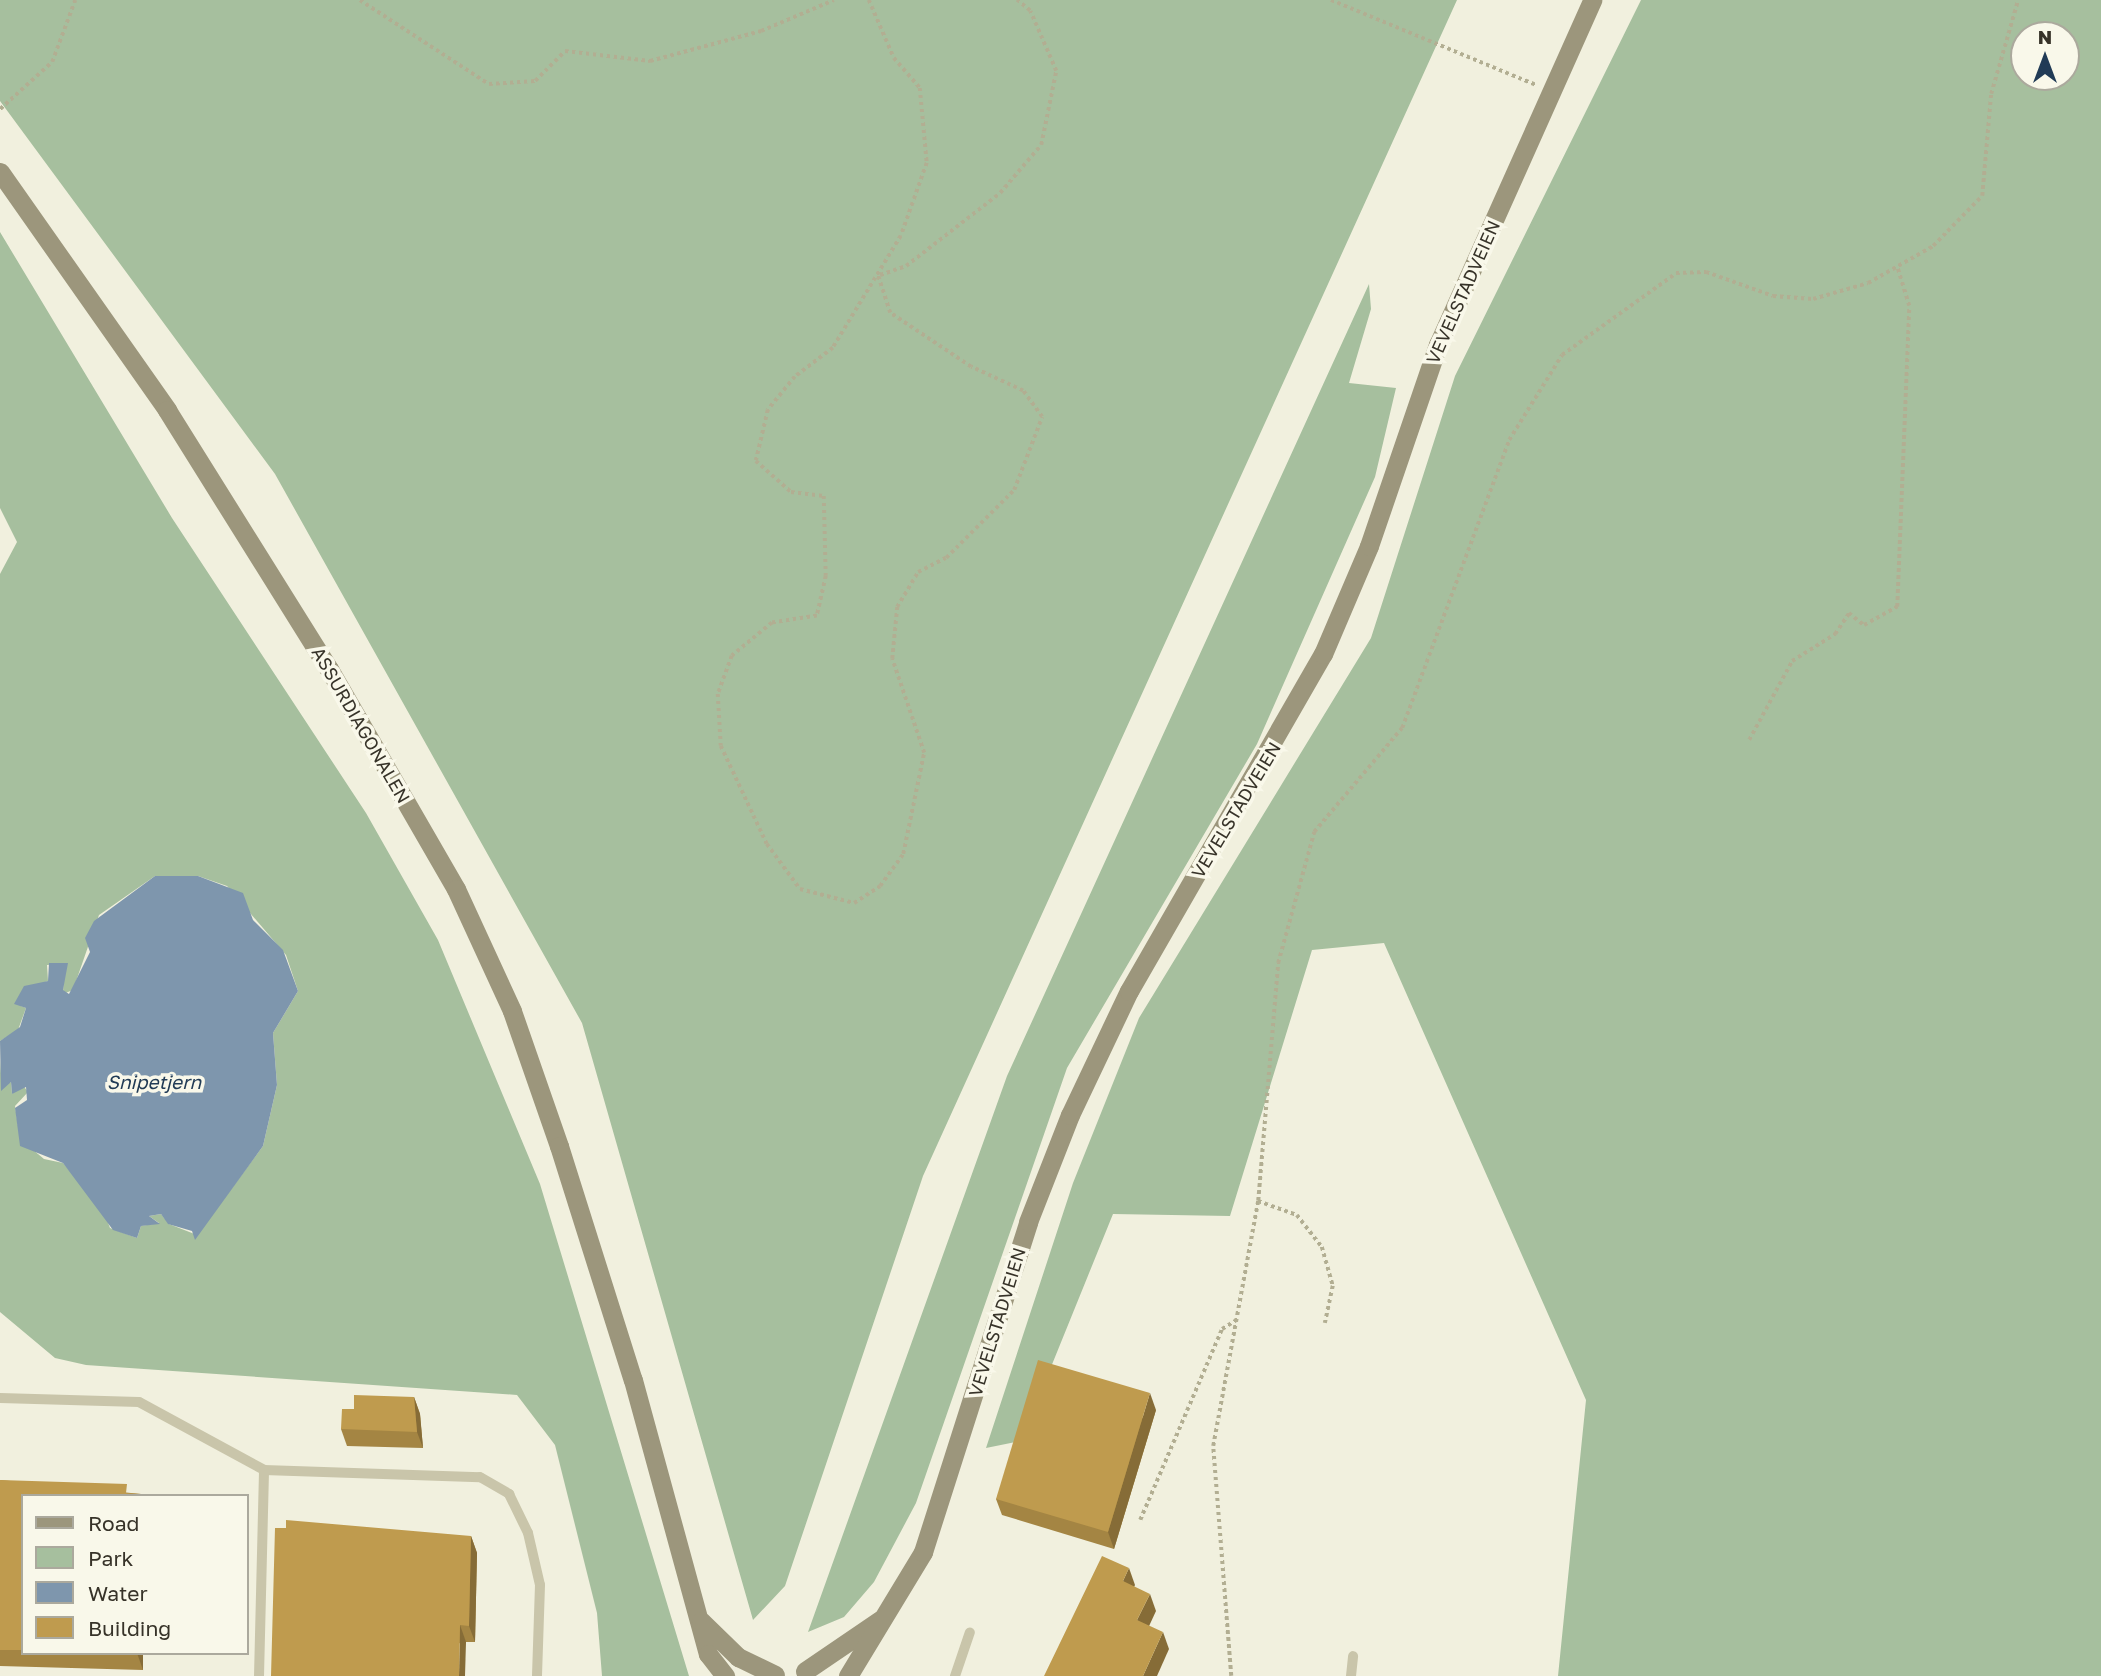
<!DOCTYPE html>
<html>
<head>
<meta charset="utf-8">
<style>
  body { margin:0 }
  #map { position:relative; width:2101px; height:1676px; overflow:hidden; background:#f1f0de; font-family:"Golos Text",sans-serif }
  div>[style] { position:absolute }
  .green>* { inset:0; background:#a6bf9e }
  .water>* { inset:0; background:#7e96ad }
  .path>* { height:3.5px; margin-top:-1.75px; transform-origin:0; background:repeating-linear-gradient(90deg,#b2ae92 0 3.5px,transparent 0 7px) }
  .service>* { height:10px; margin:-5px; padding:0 5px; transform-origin:5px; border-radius:5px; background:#c9c5aa }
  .secondary>* { height:19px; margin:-9.5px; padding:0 9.5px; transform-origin:9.5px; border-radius:9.5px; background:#9c967c }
  .wall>* { inset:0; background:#a48543 }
  .shaded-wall>* { inset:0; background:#866c37 }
  .building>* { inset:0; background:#bf9b4e }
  span { translate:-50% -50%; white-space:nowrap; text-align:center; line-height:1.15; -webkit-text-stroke:7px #f9f8ea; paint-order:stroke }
  .street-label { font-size:18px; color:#373329 }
  .water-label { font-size:19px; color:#213b56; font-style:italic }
  .legend { position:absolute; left:21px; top:1494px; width:228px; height:161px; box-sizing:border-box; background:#f9f8ea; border:2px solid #aba99d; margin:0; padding:9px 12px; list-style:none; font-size:21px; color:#373329 }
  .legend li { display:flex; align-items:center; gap:14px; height:35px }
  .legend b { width:35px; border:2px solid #aba99d }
  .north { position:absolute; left:2010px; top:21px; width:70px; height:70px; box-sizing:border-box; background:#f9f8ea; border:2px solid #aba99d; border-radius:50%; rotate:0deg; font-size:19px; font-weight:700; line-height:28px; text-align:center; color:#373329 }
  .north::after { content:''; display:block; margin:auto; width:24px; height:32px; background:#213b56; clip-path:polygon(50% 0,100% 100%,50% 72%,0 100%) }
</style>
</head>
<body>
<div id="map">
  <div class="green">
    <i style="clip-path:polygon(0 0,1457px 0,923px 1176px,785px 1586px,753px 1620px,582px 1023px,275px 474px,0 101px)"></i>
    <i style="clip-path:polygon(evenodd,1641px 0,2101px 0,2101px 1676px,1558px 1676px,1586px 1400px,1384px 943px,1312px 950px,1230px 1216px,1113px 1214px,1021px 1441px,986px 1448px,1073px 1183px,1139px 1018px,1371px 638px,1455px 376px,1641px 0,2024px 35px,2066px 35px,2066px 77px,2024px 77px,2024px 35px)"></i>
    <i style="clip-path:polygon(0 232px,172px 518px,366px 813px,438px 940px,540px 1184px,689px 1676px,602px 1676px,597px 1613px,555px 1445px,517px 1395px,86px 1365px,55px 1358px,0 1312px,0 1060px,2px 1087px,11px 1082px,12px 1094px,22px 1084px,28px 1092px,15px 1106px,20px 1139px,44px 1159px,63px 1163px,103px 1209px,110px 1228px,137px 1238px,141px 1226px,159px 1223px,149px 1216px,161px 1214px,169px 1224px,197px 1235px,263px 1146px,277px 1085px,273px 1033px,298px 991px,286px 955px,227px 886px,198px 876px,155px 876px,99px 915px,73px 990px,63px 994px,64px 964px,47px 965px,48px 981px,32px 987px,21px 1006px,26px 1008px,18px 1030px,0 1041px,0 574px,17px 542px,0 508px)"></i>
    <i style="clip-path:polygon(1369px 284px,1371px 309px,1349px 383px,1396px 388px,1375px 477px,1257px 744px,1067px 1068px,916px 1503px,874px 1582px,844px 1617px,808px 1632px,1007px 1076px)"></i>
  </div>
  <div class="water">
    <i style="clip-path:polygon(155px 876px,198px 876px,243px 893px,253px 920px,283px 950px,298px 991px,273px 1033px,277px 1085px,263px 1146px,195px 1240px,192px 1231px,168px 1224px,161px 1214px,149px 1216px,160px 1224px,141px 1226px,137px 1238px,113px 1230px,63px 1163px,20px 1146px,15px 1108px,27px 1100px,26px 1087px,12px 1094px,11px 1082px,1px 1091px,0 1041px,20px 1027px,26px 1008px,14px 1004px,24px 986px,48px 981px,49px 963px,68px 963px,63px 990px,69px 994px,90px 952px,85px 938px,94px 921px)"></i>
  </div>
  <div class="path">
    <i style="left:360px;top:0;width:154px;rotate:33.1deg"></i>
    <i style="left:489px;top:84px;width:46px;rotate:-3.7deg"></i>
    <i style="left:535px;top:81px;width:42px;rotate:-45deg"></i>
    <i style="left:565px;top:51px;width:86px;rotate:6.7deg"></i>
    <i style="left:650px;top:61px;width:115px;rotate:-15.1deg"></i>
    <i style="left:761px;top:31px;width:79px;rotate:-23deg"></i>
    <i style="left:869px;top:0;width:63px;rotate:66.7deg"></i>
    <i style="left:894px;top:58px;width:40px;rotate:49deg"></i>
    <i style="left:920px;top:88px;width:75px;rotate:84.7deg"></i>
    <i style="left:927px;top:163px;width:77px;rotate:109.6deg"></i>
    <i style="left:901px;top:236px;width:131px;rotate:121.3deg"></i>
    <i style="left:833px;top:348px;width:48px;rotate:142.7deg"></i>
    <i style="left:795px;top:377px;width:43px;rotate:129.3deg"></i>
    <i style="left:768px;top:410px;width:52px;rotate:103.2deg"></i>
    <i style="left:756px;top:461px;width:47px;rotate:41.5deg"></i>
    <i style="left:791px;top:492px;width:33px;rotate:7deg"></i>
    <i style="left:824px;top:496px;width:80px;rotate:88.6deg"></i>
    <i style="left:826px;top:576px;width:41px;rotate:102.7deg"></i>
    <i style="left:817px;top:616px;width:46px;rotate:171.2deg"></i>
    <i style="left:772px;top:623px;width:52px;rotate:140.5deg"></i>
    <i style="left:732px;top:656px;width:40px;rotate:110.2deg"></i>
    <i style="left:718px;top:694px;width:52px;rotate:86.7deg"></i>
    <i style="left:721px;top:746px;width:108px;rotate:64.9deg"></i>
    <i style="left:767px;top:844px;width:56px;rotate:53.7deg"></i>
    <i style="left:800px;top:889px;width:56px;rotate:14.5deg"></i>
    <i style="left:854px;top:903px;width:31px;rotate:-33deg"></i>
    <i style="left:880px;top:886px;width:39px;rotate:-54deg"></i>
    <i style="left:903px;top:854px;width:103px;rotate:-78.3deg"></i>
    <i style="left:924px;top:753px;width:99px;rotate:-108.8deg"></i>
    <i style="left:892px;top:659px;width:52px;rotate:-84.5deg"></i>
    <i style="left:897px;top:607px;width:41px;rotate:-59deg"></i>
    <i style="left:918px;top:572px;width:31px;rotate:-27deg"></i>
    <i style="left:946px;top:558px;width:96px;rotate:-45deg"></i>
    <i style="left:1014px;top:490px;width:78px;rotate:-69deg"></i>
    <i style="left:1042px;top:417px;width:32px;rotate:-126deg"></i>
    <i style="left:1023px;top:391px;width:57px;rotate:-155.2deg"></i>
    <i style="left:971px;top:367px;width:97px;rotate:-146.3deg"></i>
    <i style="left:890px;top:313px;width:39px;rotate:-108deg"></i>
    <i style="left:1331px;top:0;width:222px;rotate:22.5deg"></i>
    <i style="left:0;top:109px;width:70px;rotate:-42.1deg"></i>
    <i style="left:52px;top:62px;width:66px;rotate:-69.6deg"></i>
    <i style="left:880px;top:275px;width:28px;rotate:-19deg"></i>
    <i style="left:906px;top:266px;width:119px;rotate:-37.8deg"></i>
    <i style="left:1000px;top:193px;width:63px;rotate:-49.5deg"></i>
    <i style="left:1041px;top:145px;width:76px;rotate:-78.5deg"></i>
    <i style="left:1056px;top:71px;width:65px;rotate:-113.4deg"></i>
    <i style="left:1030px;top:11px;width:17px;rotate:-140deg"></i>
    <i style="left:1749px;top:740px;width:90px;rotate:-61.4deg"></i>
    <i style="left:1792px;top:661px;width:51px;rotate:-32.1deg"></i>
    <i style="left:1835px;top:634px;width:25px;rotate:-56deg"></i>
    <i style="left:1849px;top:613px;width:19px;rotate:39deg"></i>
    <i style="left:1864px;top:625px;width:38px;rotate:-29deg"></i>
    <i style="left:1897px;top:607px;width:301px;rotate:-87.7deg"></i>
    <i style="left:1909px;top:306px;width:39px;rotate:-107deg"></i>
    <i style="left:1258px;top:1201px;width:41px;rotate:19.7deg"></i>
    <i style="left:1297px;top:1215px;width:41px;rotate:52deg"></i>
    <i style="left:1322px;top:1247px;width:41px;rotate:74.2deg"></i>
    <i style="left:1333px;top:1286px;width:38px;rotate:102deg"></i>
    <i style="left:1140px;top:1520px;width:208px;rotate:-66.8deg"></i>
    <i style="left:1222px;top:1329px;width:19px;rotate:-32deg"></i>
    <i style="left:1231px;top:1676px;width:231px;rotate:-94.5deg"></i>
    <i style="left:1213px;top:1446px;width:249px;rotate:-79.6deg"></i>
    <i style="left:1258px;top:1201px;width:239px;rotate:-85.2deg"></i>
    <i style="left:1278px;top:963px;width:136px;rotate:-74.6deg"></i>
    <i style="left:1314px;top:832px;width:136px;rotate:-49.8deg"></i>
    <i style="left:1402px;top:728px;width:307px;rotate:-69.6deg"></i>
    <i style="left:1509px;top:440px;width:100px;rotate:-58.1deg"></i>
    <i style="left:1562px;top:355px;width:140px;rotate:-35.7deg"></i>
    <i style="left:1676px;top:273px;width:30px;rotate:-2deg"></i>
    <i style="left:1706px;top:272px;width:71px;rotate:19.7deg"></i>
    <i style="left:1773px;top:296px;width:40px;rotate:4.3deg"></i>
    <i style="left:1813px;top:299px;width:57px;rotate:-16.2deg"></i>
    <i style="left:1868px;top:283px;width:75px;rotate:-29.6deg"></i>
    <i style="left:1933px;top:246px;width:70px;rotate:-45.6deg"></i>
    <i style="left:1982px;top:196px;width:102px;rotate:-85deg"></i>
    <i style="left:1991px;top:94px;width:98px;rotate:-74deg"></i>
  </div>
  <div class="service">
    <i style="left:0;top:1398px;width:139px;rotate:1.6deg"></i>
    <i style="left:139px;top:1402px;width:142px;rotate:28.5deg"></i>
    <i style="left:264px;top:1470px;width:216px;rotate:1.9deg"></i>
    <i style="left:480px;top:1477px;width:34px;rotate:30deg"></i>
    <i style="left:509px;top:1494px;width:43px;rotate:64deg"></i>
    <i style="left:528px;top:1533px;width:53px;rotate:77deg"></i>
    <i style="left:540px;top:1585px;width:91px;rotate:91.9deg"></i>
    <i style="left:259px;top:1676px;width:206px;rotate:-88.6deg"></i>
    <i style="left:955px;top:1676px;width:46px;rotate:-71.2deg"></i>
    <i style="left:1351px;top:1676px;width:20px;rotate:-84deg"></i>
  </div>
  <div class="secondary">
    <i style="left:0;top:172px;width:291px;rotate:54.9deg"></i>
    <i style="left:167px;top:410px;width:305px;rotate:58deg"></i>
    <i style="left:329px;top:669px;width:254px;rotate:60deg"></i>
    <i style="left:456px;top:889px;width:134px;rotate:65.3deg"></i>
    <i style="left:512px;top:1011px;width:143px;rotate:70.8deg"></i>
    <i style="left:559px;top:1146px;width:245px;rotate:72.5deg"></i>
    <i style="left:633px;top:1380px;width:284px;rotate:74.7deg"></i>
    <i style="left:708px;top:1654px;width:28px;rotate:52deg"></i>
    <i style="left:701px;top:1621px;width:52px;rotate:44.2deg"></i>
    <i style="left:738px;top:1657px;width:41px;rotate:25.9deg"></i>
    <i style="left:805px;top:1671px;width:91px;rotate:-34.2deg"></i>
    <i style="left:848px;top:1676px;width:145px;rotate:-58.8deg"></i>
    <i style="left:923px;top:1552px;width:346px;rotate:-72.3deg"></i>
    <i style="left:1028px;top:1222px;width:115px;rotate:-68.6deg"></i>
    <i style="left:1070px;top:1115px;width:137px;rotate:-64.6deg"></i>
    <i style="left:1129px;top:991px;width:389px;rotate:-60.1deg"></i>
    <i style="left:1323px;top:654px;width:117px;rotate:-66.9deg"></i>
    <i style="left:1369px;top:546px;width:213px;rotate:-71.1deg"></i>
    <i style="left:1438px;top:345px;width:378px;rotate:-65.9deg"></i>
  </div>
  <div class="wall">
    <i style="clip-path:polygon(414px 1397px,420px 1414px,423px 1448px,347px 1446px,341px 1429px,354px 1409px)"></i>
    <i style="clip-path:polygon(1156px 1410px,1114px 1549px,1002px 1515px,996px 1499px)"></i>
    <i style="clip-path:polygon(0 1480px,141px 1494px,141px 1496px,23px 1496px,23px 1653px,160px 1653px,160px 1655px,143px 1654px,143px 1670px,0 1666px)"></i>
    <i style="clip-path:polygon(471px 1536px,477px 1553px,475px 1642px,466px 1642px,271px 1676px)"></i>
  </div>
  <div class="shaded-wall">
    <i style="clip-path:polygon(1150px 1393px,1156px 1410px,1114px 1549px,1108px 1532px)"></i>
    <i style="clip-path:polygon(414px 1397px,420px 1414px,423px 1448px,417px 1432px)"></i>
    <i style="clip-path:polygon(471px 1536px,477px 1553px,475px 1642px,469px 1626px)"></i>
    <i style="clip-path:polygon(1129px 1568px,1135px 1585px,1129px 1598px,1123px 1581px)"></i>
    <i style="clip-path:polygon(1150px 1594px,1156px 1611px,1144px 1637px,1137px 1620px)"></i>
    <i style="clip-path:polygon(460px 1625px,466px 1642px,465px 1676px,459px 1676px)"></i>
    <i style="clip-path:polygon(1163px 1632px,1169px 1649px,1157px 1676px,1143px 1676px)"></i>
    <i style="clip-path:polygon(137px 1653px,143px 1653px,143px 1670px)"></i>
  </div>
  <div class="building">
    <i style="clip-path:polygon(1038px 1360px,1150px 1393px,1108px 1532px,996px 1499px)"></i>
    <i style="clip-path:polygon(354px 1395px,414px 1397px,417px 1432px,341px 1429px,342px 1409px,354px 1409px)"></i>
    <i style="clip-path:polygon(0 1480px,127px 1484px,126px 1493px,141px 1494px,141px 1496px,23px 1496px,23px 1650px,0 1650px)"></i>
    <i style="clip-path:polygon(286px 1520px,471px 1536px,469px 1626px,460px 1625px,459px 1676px,271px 1676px,275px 1528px,286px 1528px)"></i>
    <i style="clip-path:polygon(1102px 1556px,1129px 1568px,1123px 1581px,1150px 1594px,1137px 1620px,1163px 1632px,1143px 1676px,1044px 1676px)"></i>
  </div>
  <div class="street-label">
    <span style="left:1463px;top:292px;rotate:-66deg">VEVELSTADVEIEN</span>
    <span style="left:361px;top:725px;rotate:60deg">ASSURDIAGONALEN</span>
    <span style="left:1236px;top:810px;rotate:-59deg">VEVELSTADVEIEN</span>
    <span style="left:997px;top:1322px;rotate:-73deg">VEVELSTADVEIEN</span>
  </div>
  <div class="water-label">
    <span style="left:154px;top:1082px">Snipetjern</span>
  </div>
  <ul class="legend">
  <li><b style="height:9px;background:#9c967c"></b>Road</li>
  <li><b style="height:19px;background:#a6bf9e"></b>Park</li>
  <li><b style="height:19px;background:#7e96ad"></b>Water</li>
  <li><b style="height:19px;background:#bf9b4e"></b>Building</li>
  </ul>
  <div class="north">N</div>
</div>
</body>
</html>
